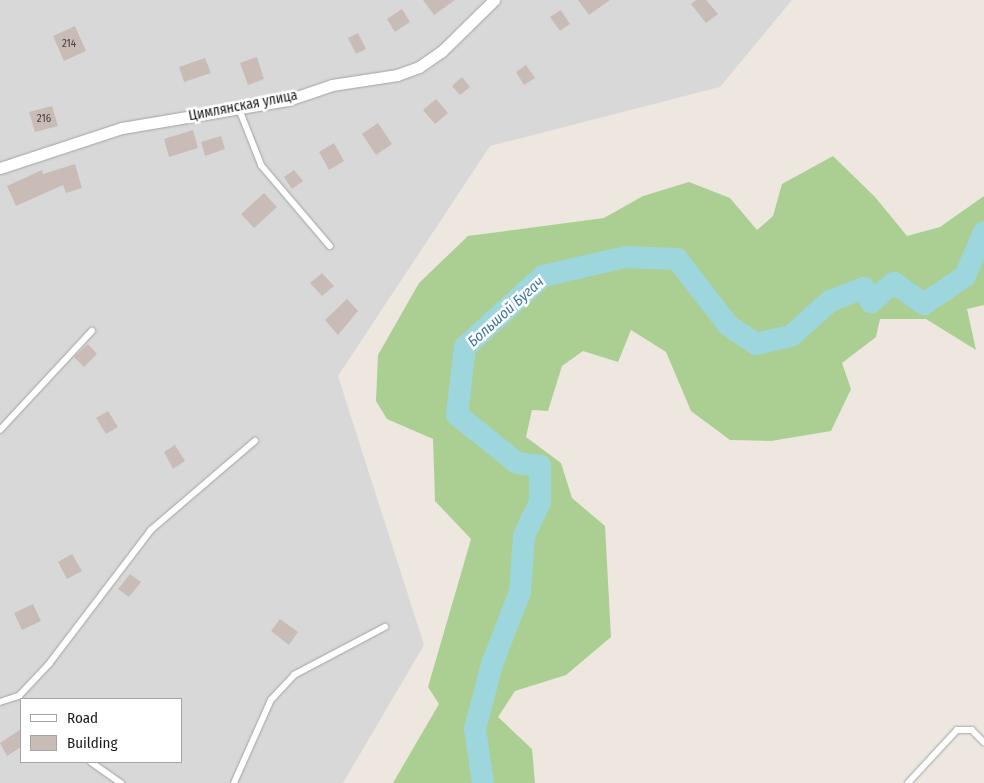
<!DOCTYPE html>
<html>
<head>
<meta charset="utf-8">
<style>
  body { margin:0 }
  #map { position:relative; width:984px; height:783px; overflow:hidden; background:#ede7e0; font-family:"Fira Sans Condensed",sans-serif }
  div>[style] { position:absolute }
  .residential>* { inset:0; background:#d9d8d8 }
  .forest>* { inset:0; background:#abcf92 }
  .river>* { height:22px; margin:-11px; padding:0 11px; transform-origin:11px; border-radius:11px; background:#9ed6dd }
  .building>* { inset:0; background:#c9bcb6 }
  .roads { filter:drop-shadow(0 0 1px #a2a2a2) drop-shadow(0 0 1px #a2a2a2) }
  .service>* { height:5.5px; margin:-2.75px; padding:0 2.75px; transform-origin:2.75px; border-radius:2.75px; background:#fff }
  .minor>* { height:11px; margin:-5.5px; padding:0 5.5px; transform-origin:5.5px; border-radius:5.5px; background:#fff }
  span { translate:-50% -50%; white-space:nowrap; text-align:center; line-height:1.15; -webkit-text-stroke:5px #fff; paint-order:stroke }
  .number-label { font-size:11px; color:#464342 }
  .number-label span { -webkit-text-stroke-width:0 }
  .street-label { font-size:14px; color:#1b1b1b }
  .water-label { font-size:15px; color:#40799d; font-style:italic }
  .legend { position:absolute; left:20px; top:698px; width:162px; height:65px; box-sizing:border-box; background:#fff; border:1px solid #a4a4a4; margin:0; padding:6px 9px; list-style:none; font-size:15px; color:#1b1b1b }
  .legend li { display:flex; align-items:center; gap:10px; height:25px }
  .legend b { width:25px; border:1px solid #a4a4a4 }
</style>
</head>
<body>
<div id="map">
  <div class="residential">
    <i style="clip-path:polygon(evenodd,0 0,792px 0,720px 87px,490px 146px,338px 376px,424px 645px,343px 783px,0 783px,0 0,21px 699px,181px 699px,181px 762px,21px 762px,21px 699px)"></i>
  </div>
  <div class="forest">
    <i style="clip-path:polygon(833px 156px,875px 197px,907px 236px,940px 227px,984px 196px,984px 305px,967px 309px,976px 350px,926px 319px,880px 319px,876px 337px,842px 363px,851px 389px,831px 431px,771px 441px,730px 440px,691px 411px,666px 352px,631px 330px,618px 362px,583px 351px,562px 366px,548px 411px,532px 410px,526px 437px,561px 463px,572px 498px,605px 526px,611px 637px,566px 675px,515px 691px,498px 717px,532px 749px,535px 783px,393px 783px,439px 704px,428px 687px,471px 539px,435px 501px,433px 439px,387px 419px,376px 401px,378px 355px,419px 283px,468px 236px,604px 218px,643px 196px,689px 182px,730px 198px,757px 230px,773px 216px,782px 184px)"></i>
  </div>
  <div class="river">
    <i style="left:483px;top:783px;width:55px;rotate:-98.4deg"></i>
    <i style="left:475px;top:729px;width:67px;rotate:-75.3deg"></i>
    <i style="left:492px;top:664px;width:77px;rotate:-68.7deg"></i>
    <i style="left:520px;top:592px;width:56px;rotate:-85.9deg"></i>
    <i style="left:524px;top:536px;width:38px;rotate:-65deg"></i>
    <i style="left:540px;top:501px;width:35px;rotate:-90deg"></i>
    <i style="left:540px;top:466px;width:23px;rotate:-173deg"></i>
    <i style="left:517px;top:463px;width:77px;rotate:-141.3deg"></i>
    <i style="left:457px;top:415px;width:68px;rotate:-83.3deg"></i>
    <i style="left:465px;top:347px;width:105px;rotate:-42.3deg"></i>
    <i style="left:543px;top:276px;width:84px;rotate:-13deg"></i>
    <i style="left:625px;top:257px;width:52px;rotate:2.2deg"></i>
    <i style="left:677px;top:259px;width:83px;rotate:52.3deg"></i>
    <i style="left:728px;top:325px;width:34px;rotate:34deg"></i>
    <i style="left:756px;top:344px;width:36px;rotate:-13deg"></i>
    <i style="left:791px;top:336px;width:52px;rotate:-41.9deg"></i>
    <i style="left:830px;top:301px;width:36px;rotate:-21deg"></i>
    <i style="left:864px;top:288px;width:16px;rotate:63deg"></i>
    <i style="left:871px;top:302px;width:30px;rotate:-40deg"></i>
    <i style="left:894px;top:283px;width:37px;rotate:35deg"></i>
    <i style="left:924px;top:304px;width:50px;rotate:-34.3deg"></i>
    <i style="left:965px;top:276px;width:48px;rotate:-66.6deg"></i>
  </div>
  <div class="building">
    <i style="clip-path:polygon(423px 0,455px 0,434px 15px)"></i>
    <i style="clip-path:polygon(578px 0,610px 0,589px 15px)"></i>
    <i style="clip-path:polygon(696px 0,706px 0,718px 14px,706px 23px,691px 4px)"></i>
    <i style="clip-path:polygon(402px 9px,410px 22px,395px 32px,387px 19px)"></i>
    <i style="clip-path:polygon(561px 10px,570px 24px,560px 31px,550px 17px)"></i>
    <i style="clip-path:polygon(75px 26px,86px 51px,64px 61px,53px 36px)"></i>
    <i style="clip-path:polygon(358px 33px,366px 49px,356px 54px,348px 38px)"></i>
    <i style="clip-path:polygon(257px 57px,264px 79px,248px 85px,240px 63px)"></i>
    <i style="clip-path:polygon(205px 58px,211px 73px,184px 82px,179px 67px)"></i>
    <i style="clip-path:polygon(526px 65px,535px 78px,524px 85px,516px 72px)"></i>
    <i style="clip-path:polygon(462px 77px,470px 87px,460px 95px,452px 86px)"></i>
    <i style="clip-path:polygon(436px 99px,448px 113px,435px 124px,423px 110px)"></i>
    <i style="clip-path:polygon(52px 106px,58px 126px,35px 132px,29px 112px)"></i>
    <i style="clip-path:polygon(378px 123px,392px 144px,376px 155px,362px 134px)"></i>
    <i style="clip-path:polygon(193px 130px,198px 148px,169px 157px,164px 139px)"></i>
    <i style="clip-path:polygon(221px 136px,225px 149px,205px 156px,201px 142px)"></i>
    <i style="clip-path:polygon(334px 143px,344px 161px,329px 170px,319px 152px)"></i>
    <i style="clip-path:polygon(75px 164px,82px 188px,66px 193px,63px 185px,16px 206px,7px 186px,42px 170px,43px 174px)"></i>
    <i style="clip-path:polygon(294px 170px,303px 181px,292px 189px,284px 177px)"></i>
    <i style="clip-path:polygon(264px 193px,277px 207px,254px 228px,241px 214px)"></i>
    <i style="clip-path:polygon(322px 273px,334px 286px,322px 296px,310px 283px)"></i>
    <i style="clip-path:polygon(347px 299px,358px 311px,338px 335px,325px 320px)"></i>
    <i style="clip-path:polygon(88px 344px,97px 354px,84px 367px,74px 357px)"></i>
    <i style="clip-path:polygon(108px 411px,118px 427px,106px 434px,96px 418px)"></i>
    <i style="clip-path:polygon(175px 445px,185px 461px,173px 469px,164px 452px)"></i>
    <i style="clip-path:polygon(72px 554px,82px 571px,67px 579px,58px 562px)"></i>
    <i style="clip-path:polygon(130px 574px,141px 582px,129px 597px,118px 589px)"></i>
    <i style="clip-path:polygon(33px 604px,41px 621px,22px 630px,14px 613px)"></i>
    <i style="clip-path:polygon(280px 619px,298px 632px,289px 645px,271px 631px)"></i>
    <i style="clip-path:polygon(21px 729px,21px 747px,7px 756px,0 743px)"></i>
  </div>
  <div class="roads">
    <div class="service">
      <i style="left:239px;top:108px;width:62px;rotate:68.4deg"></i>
      <i style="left:262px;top:166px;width:105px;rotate:49.6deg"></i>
      <i style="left:0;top:430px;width:135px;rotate:-47.1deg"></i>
      <i style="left:0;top:702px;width:20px;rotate:-18deg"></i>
      <i style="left:19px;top:696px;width:44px;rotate:-46.8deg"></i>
      <i style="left:49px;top:664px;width:168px;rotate:-52.7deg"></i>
      <i style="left:151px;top:530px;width:137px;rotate:-40.6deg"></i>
      <i style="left:91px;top:762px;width:37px;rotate:35deg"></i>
      <i style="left:234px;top:783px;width:91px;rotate:-66deg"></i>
      <i style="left:271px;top:700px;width:34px;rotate:-47deg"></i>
      <i style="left:294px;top:675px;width:103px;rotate:-27.8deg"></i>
      <i style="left:908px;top:783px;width:72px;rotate:-47.2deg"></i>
      <i style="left:957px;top:730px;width:15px"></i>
      <i style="left:972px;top:730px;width:17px;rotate:45deg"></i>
    </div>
    <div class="minor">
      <i style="left:0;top:168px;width:128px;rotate:-18.2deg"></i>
      <i style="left:122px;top:128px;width:168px;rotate:-9.6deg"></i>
      <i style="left:288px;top:100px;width:46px;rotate:-18.8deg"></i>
      <i style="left:332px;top:85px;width:66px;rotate:-8.7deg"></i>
      <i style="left:397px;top:75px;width:23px;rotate:-20deg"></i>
      <i style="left:419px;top:67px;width:28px;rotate:-35deg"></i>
      <i style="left:442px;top:51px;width:73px;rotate:-44.4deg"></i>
    </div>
  </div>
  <div class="number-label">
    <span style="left:69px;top:44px">214</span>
    <span style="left:44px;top:119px">216</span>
  </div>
  <div class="street-label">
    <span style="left:243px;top:106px;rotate:-11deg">Цимлянская улица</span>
  </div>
  <div class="water-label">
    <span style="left:506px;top:312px;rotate:-42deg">Большой Бугач</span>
  </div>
  <ul class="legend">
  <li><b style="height:6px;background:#fff"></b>Road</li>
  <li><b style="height:14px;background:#c9bcb6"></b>Building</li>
  </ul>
</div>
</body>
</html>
